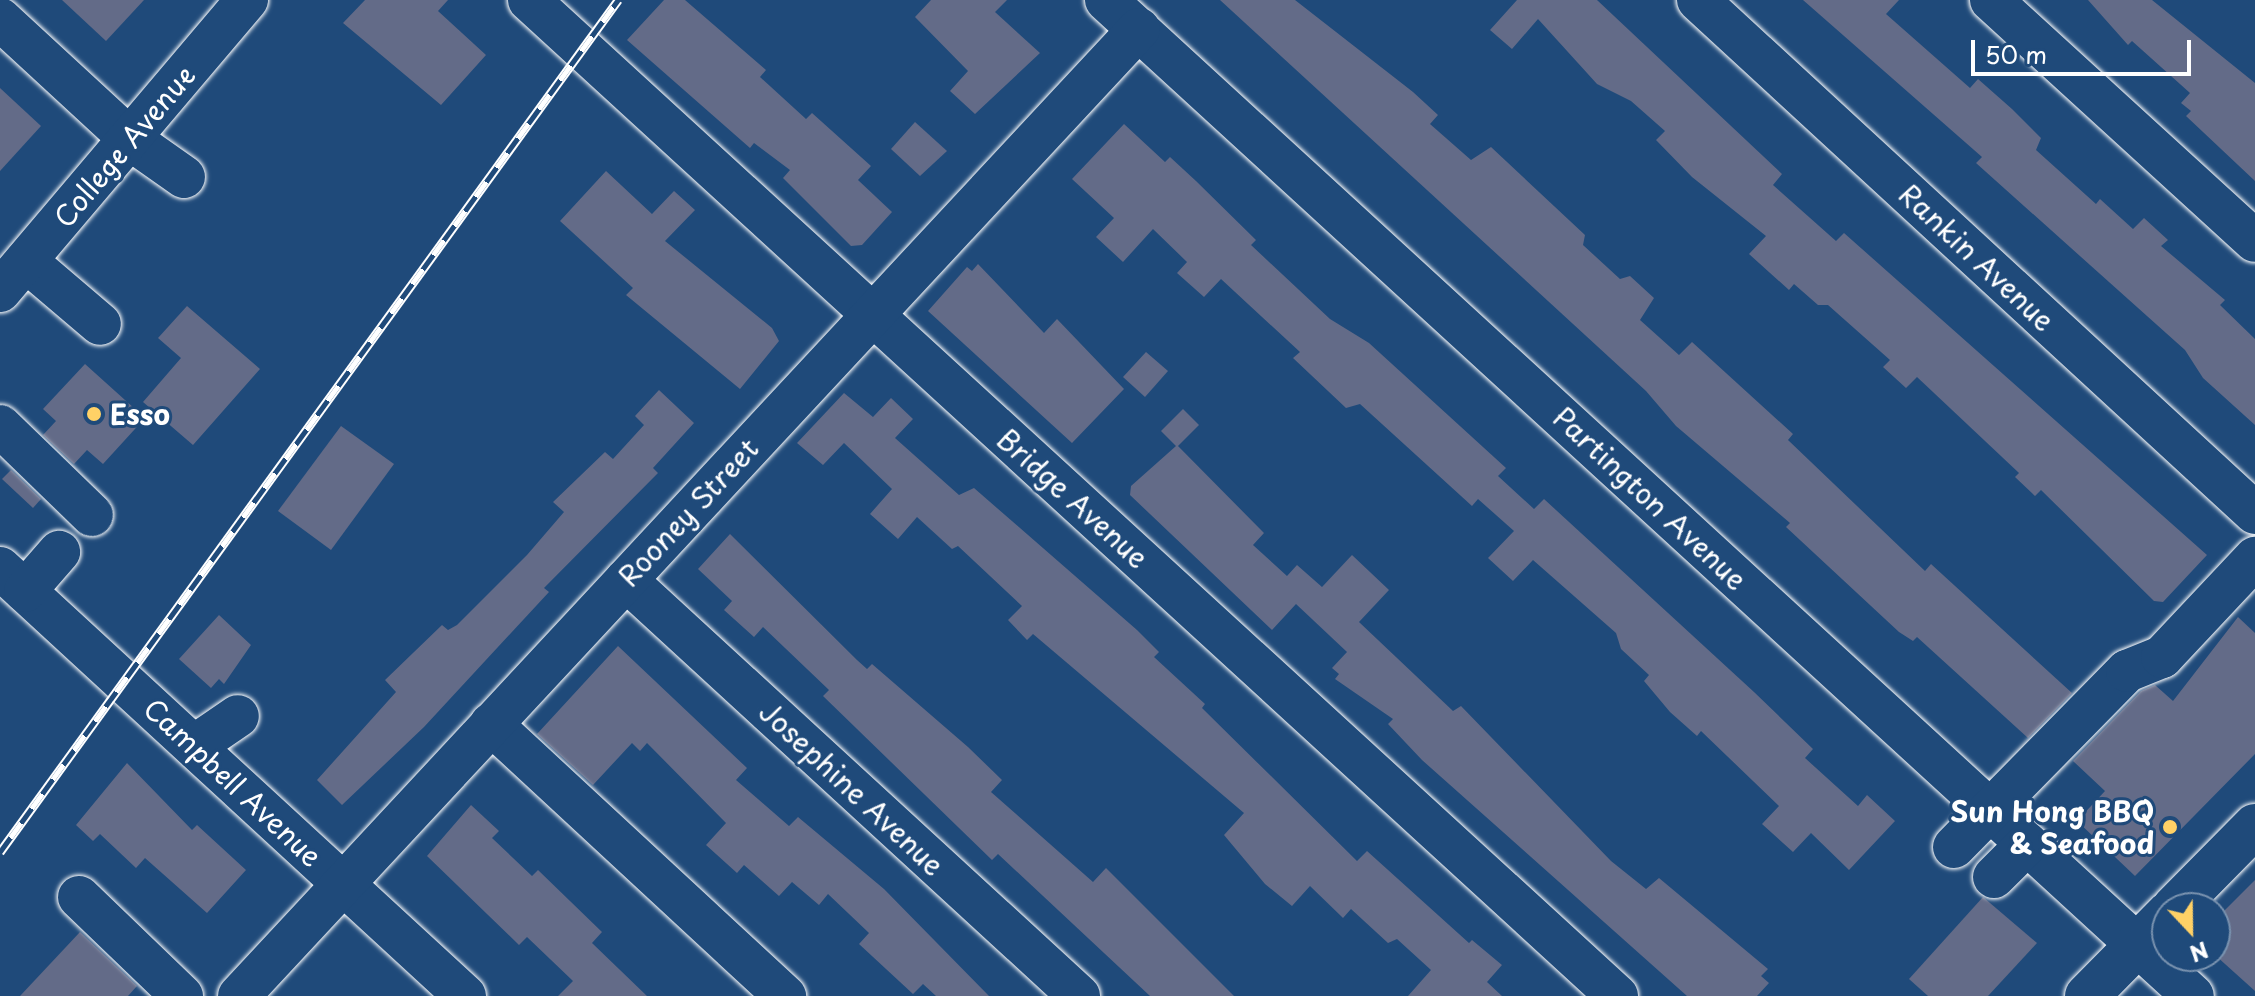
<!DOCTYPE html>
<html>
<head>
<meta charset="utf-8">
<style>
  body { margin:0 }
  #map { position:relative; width:2255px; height:996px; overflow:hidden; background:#1f4a7a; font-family:"Playpen Sans",sans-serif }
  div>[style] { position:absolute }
  .building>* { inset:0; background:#636b88 }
  .roads { filter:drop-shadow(0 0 2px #fff) drop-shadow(0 0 2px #fff) }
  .minor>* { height:42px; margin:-21px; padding:0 21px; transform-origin:21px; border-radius:21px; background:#1f4a7a }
  .major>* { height:44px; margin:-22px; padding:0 22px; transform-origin:22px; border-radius:22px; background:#1f4a7a }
  .rail>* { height:9px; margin-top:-4.5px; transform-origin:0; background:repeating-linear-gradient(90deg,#1f4a7a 0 18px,#fff 0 36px); box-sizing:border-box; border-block:2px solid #fff }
  .dots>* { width:22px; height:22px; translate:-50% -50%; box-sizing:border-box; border:4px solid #1f4a7a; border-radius:50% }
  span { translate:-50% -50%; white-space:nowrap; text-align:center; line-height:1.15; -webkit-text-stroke:6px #1f4a7a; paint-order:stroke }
  .street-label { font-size:28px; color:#fff }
  .poi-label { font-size:28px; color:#fff; font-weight:700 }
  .left { translate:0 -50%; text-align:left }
  .right { translate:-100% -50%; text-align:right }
  .north { position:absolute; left:2151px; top:892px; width:80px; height:80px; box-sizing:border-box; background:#1f4a7a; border:2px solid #7992af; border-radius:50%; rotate:158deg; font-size:22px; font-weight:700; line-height:32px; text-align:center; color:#fff }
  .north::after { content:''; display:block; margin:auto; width:28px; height:36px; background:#ffd166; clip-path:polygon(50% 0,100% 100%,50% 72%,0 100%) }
  .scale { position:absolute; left:1971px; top:40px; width:220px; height:36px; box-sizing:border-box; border:4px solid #fff; border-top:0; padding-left:10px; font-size:24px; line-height:28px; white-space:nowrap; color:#fff; -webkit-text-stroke:6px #1f4a7a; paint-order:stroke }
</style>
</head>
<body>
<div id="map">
  <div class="building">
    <i style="clip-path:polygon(62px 0,144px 0,106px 41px)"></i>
    <i style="clip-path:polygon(365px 0,448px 0,438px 11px,486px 55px,441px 105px,343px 23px)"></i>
    <i style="clip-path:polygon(664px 0,685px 0,766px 70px,760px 77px,806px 119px,812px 113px,871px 166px,858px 180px,892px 212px,862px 245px,851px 246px,783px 178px,790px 170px,754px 143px,750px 148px,627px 40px)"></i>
    <i style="clip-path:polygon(931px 0,1007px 0,995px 12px,1040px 53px,975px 114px,950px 91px,968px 71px,915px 17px)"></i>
    <i style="clip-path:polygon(1220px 0,1295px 0,1413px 92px,1438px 115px,1430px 124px,1471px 160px,1491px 147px,1585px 235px,1583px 245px,1620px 279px,1630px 276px,1654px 298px,1640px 320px,1679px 355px,1692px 342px,1793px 434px,1788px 440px,1925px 571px,1931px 564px,2072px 693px,2028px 738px,1917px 637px,1913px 641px,1899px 632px,1786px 527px,1790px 523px,1676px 426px,1646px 391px)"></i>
    <i style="clip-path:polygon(1517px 0,1597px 0,1782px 174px,1773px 185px,1836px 241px,1844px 233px,2207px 555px,2163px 602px,2154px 601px,2041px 490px,2035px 496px,2015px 477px,2019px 473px,1917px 377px,1906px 388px,1883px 367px,1890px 360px,1828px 305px,1818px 305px,1794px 284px,1789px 290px,1749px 254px,1766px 236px,1692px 177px,1656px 140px,1665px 131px,1631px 101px,1597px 84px,1538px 19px,1512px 49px,1490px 30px)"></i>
    <i style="clip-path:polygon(1803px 0,1899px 0,1886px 14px,1970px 88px,1978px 79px,2012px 109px,2041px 138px,2036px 150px,2096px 204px,2100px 199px,2133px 229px,2144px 218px,2168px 240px,2161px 246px,2225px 300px,2220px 305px,2255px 339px,2255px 425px,2203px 378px,2185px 350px,1976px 163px,1982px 157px)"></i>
    <i style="clip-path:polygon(2088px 0,2152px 0,2255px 83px,2255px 181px,2186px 116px,2191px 111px,2181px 103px,2190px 93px,2132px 41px,2128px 45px)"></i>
    <i style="clip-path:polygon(0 88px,41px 126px,0 171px)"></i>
    <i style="clip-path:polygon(915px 122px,947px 151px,920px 176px,891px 149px)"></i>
    <i style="clip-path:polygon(1124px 124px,1165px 162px,1170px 157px,1196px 181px,1256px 240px,1251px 245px,1330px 319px,1369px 343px,1506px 468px,1498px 476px,1534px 509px,1544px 499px,1754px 692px,1813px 749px,1805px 758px,1858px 806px,1867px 795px,1895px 821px,1849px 870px,1811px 833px,1793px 852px,1762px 824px,1779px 806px,1701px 731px,1697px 736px,1670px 712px,1644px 681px,1649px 675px,1621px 649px,1616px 633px,1533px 560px,1513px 581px,1488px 558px,1514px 531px,1478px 499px,1472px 506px,1360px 404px,1346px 408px,1293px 358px,1300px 352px,1221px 279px,1204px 297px,1177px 273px,1187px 262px,1153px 229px,1123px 262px,1096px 237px,1114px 218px,1072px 179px)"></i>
    <i style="clip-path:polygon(606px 171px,652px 214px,674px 191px,695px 210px,665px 241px,772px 328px,779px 341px,740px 389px,626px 295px,633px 288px,560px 221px)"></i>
    <i style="clip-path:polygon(978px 264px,1044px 333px,1057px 319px,1124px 389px,1072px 443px,928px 311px,967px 267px,972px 271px)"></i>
    <i style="clip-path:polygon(187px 306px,260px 369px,193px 445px,143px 402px,181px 358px,158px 338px)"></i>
    <i style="clip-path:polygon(1146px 352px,1168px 371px,1145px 397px,1123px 377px)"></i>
    <i style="clip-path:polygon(85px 364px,145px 418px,103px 464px,87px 450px,74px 464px,43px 435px,56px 421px,43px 409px)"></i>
    <i style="clip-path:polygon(659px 390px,694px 423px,653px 468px,658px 473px,544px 588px,549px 592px,424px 727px,342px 805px,317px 780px,396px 692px,385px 680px,442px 625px,448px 630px,457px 625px,527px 555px,564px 512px,553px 502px,605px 452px,613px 459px,644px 425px,635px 416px)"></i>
    <i style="clip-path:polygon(844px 393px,873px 417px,891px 398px,913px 419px,895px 438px,959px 495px,974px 488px,1137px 630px,1159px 652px,1154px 657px,1205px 704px,1202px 708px,1357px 861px,1367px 851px,1469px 943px,1472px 940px,1502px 965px,1487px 982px,1502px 996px,1408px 996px,1431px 970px,1397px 939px,1388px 943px,1351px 909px,1343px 918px,1310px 886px,1292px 906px,1265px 884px,1224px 835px,1244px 813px,1033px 634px,1027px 640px,1008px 620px,1022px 606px,958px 546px,952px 549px,917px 517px,898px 539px,870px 514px,892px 489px,844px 443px,823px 465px,797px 443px)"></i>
    <i style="clip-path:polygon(1183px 409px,1199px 425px,1178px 446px,1264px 533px,1253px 545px,1287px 576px,1297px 565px,1322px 587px,1352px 555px,1389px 590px,1359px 622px,1453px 711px,1461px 706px,1611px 861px,1646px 889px,1659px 878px,1768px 969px,1761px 976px,1769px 983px,1757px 996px,1687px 996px,1422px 760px,1388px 724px,1393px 719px,1335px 679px,1339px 674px,1332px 668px,1347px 652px,1296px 604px,1272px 630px,1130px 495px,1131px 486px,1176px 446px,1161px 431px)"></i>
    <i style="clip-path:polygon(341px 426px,394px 464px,331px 550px,278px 511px)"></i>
    <i style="clip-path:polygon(11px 470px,41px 499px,33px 508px,2px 479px)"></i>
    <i style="clip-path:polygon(730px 534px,857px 660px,867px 669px,872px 664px,968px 747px,1002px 780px,991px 792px,1093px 882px,1106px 868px,1234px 996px,1150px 996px,998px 854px,992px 860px,823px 696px,829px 690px,763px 627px,754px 637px,724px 610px,732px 601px,698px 569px)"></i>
    <i style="clip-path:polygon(219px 615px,251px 645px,224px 684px,219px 679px,211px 688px,179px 659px)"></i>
    <i style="clip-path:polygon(2238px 617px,2255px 633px,2255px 754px,2135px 876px,2077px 821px,2105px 791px,2073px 761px,2141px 691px,2155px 685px,2173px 701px)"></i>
    <i style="clip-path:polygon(618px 646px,747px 768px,736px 780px,789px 826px,798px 817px,884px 889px,989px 996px,936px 996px,923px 984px,913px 994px,859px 944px,869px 933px,828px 894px,819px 905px,792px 882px,779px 896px,744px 865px,737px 873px,706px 845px,726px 823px,647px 743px,640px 751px,632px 743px,593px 785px,537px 734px)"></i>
    <i style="clip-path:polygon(127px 763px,192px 830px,197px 825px,246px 870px,207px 913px,145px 858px,136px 868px,100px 834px,93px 841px,76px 825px)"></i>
    <i style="clip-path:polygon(471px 805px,499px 831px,492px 838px,532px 876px,538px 870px,602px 932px,592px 943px,647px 996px,558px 996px,573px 981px,527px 937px,519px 945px,427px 856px)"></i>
    <i style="clip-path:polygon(2255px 880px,2255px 991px,2215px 955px,2215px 920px)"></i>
    <i style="clip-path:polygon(1983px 897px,2037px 943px,1988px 996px,1928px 996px,1909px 979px)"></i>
    <i style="clip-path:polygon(80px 932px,137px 986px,128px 996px,20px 996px)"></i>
  </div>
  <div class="roads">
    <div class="minor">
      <i style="left:529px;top:0;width:1475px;rotate:42.47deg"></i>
      <i style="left:1106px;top:0;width:1474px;rotate:42.5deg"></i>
      <i style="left:1698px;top:0;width:757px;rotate:42.65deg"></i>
      <i style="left:1991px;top:0;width:357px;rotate:42.4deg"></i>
      <i style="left:0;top:19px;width:177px;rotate:42.7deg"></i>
      <i style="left:130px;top:139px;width:66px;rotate:35.1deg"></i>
      <i style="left:26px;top:261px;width:97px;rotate:40.4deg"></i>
      <i style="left:0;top:291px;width:382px;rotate:-49.7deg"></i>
      <i style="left:0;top:426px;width:128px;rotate:44.1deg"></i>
      <i style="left:0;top:568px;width:632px;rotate:42.63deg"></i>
      <i style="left:626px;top:580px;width:615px;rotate:42.56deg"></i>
      <i style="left:25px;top:591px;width:52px;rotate:-48.9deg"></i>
      <i style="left:491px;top:724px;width:401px;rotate:42.8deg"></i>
      <i style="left:194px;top:746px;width:53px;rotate:-34.3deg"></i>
      <i style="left:1954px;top:847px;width:247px;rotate:-45.5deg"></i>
      <i style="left:2127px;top:671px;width:38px;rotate:-22deg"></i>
      <i style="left:2162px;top:657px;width:136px;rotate:-46.8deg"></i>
      <i style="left:1994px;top:877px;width:47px;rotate:-45deg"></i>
      <i style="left:79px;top:897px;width:143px;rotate:43.9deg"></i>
      <i style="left:239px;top:996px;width:1321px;rotate:-47.06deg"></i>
    </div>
    <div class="major">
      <i style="left:2174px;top:908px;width:115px;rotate:-45.4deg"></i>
      <i style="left:2087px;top:996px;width:114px;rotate:-45.4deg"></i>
    </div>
  </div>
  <div class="rail">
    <i style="left:0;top:852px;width:1053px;rotate:-54.04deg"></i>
  </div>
  <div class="dots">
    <i style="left:94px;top:414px;background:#ffd166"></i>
    <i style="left:2170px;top:827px;background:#ffd166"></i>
  </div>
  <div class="street-label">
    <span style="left:124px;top:146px;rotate:-50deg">College Avenue</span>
    <span style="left:1977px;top:257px;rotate:43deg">Rankin Avenue</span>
    <span style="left:1073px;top:498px;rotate:42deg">Bridge Avenue</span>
    <span style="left:1650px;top:498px;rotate:43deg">Partington Avenue</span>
    <span style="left:688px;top:512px;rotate:-47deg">Rooney Street</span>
    <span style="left:233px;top:782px;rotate:43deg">Campbell Avenue</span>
    <span style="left:852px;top:788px;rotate:43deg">Josephine Avenue</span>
  </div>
  <div class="poi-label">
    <span class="left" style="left:110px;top:414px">Esso</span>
    <span class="right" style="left:2154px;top:827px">Sun Hong BBQ<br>&amp; Seafood</span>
  </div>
  <div class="north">N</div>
  <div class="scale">50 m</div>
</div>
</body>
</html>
